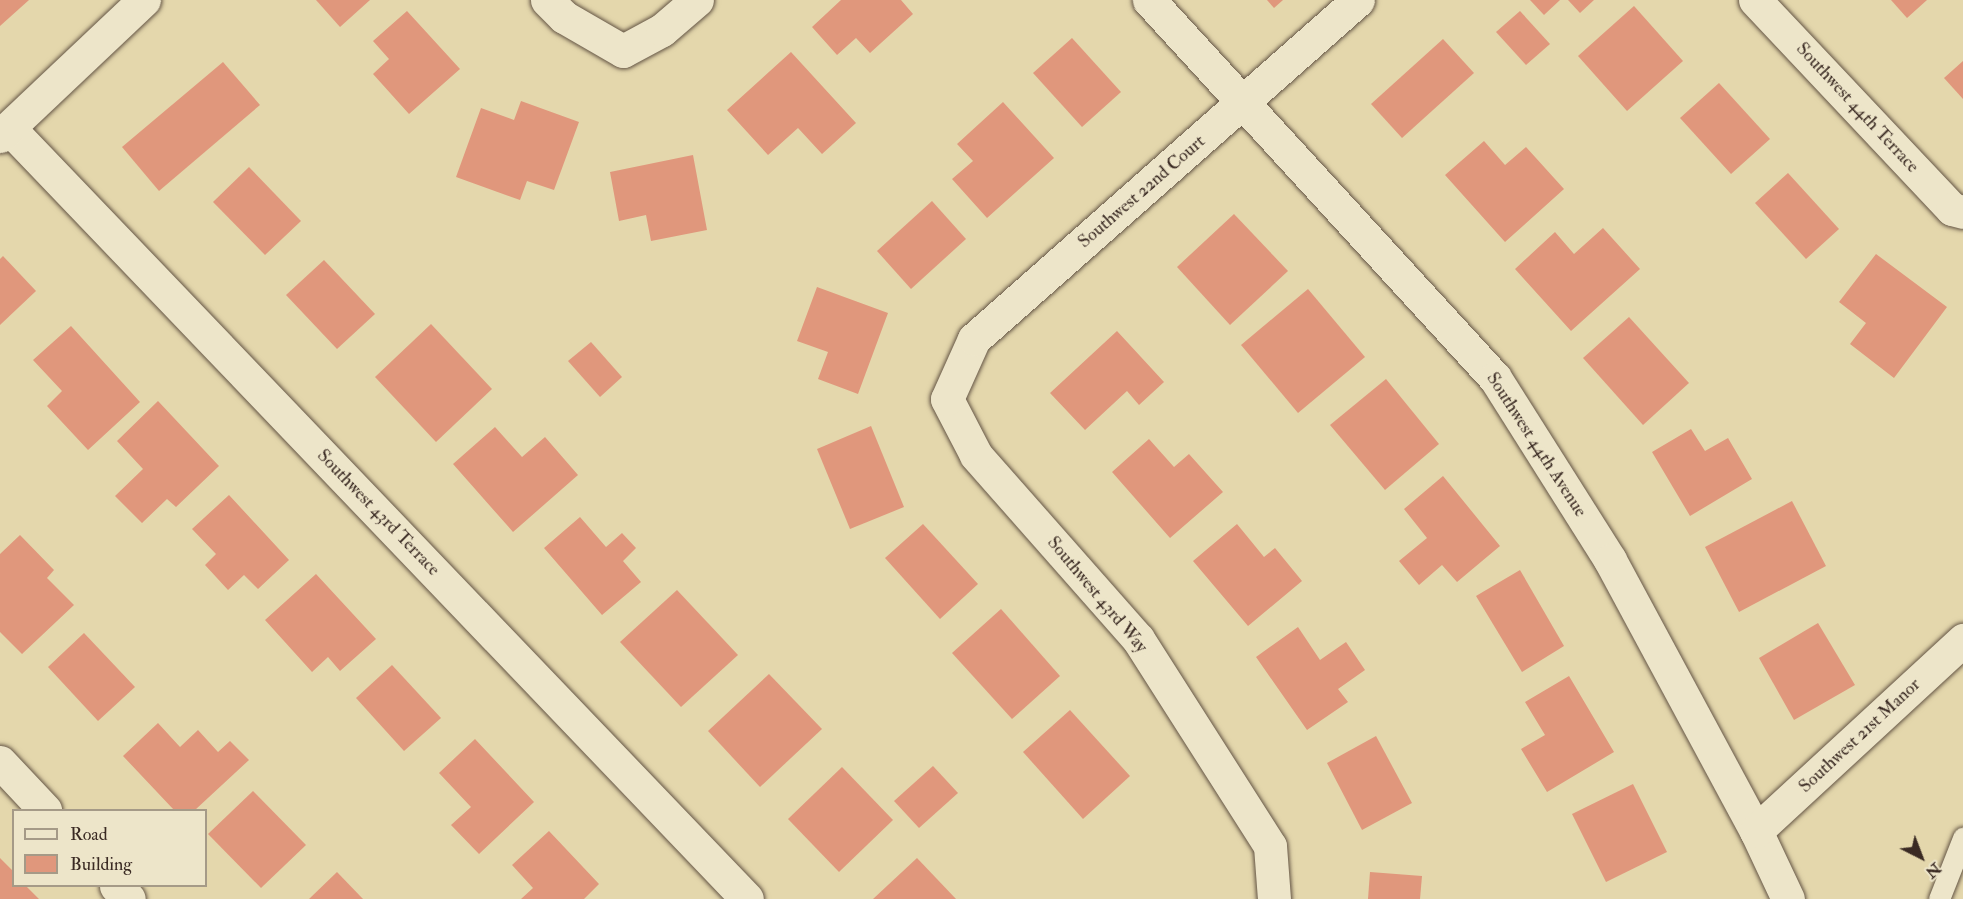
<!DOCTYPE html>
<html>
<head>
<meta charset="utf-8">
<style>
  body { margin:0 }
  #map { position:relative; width:1963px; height:899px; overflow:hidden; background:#e4d7ac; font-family:"IM FELL Double Pica",serif }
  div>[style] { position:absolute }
  .building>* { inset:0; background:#e0977c }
  .roads { filter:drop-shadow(0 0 2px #645545) drop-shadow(0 0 2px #645545) }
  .lane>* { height:21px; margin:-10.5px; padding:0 10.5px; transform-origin:10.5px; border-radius:10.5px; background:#ede5c9 }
  .street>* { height:33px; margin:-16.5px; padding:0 16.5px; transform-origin:16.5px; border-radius:16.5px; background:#ede5c9 }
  span { translate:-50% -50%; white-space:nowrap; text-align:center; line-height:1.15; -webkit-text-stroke:4.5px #ede5c9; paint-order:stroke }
  .street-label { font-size:18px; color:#3a2a23 }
  .legend { position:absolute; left:12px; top:809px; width:195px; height:78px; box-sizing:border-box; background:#ede5c9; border:2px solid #a59a87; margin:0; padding:8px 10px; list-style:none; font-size:18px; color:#3a2a23 }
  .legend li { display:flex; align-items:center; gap:12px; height:30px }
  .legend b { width:30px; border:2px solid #a59a87 }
  .north { position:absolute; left:1891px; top:827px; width:60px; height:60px; -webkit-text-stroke:4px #ede5c9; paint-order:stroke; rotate:138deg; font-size:16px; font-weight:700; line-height:24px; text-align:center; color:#3a2a23 }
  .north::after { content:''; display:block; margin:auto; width:21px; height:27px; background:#3a2a23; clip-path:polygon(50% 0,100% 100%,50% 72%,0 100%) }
</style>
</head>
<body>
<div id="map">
  <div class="building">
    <i style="clip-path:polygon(0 0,29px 0,0 26px)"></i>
    <i style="clip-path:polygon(316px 0,370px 0,340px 27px)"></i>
    <i style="clip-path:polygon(841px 0,901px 0,913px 14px,870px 53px,856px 38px,837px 55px,812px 27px)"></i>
    <i style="clip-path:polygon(1267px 0,1283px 0,1274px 8px)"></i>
    <i style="clip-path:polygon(1530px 0,1560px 0,1544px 15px)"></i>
    <i style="clip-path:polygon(1568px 0,1594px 0,1580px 13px)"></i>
    <i style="clip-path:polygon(1891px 0,1927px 0,1907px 18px)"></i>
    <i style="clip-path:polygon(1634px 6px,1683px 61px,1627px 111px,1578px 56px)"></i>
    <i style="clip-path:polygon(407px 11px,460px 69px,409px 114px,373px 74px,389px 59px,373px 41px)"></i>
    <i style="clip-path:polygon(1520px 11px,1550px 44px,1526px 65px,1496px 32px)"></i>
    <i style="clip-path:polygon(1072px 38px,1121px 92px,1082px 127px,1033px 73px)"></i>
    <i style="clip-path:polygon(1443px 39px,1474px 73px,1402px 138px,1371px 104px)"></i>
    <i style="clip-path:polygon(791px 52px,856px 123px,822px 154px,798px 128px,768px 155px,727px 110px)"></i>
    <i style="clip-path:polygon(1963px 61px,1963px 99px,1944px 78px)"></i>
    <i style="clip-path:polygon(223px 62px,260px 105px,159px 191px,122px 147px)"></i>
    <i style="clip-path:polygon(1719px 83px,1770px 139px,1731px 174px,1680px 118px)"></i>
    <i style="clip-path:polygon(521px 101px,579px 122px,554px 190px,527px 181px,520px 200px,456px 177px,481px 108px,514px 120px)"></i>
    <i style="clip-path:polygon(1003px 102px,1054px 158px,987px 218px,952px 179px,973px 161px,957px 144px)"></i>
    <i style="clip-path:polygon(1484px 141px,1505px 165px,1526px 147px,1564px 189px,1505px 242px,1445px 175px)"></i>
    <i style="clip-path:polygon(693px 155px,707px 230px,651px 241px,646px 215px,619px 221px,610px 172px)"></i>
    <i style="clip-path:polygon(249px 167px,301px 221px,265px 255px,213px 202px)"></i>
    <i style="clip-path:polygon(1788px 173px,1839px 229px,1806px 259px,1755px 203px)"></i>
    <i style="clip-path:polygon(932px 201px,966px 239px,911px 289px,877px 251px)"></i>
    <i style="clip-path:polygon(1234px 214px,1288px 271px,1230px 325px,1177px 267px)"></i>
    <i style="clip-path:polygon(1603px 228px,1640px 269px,1571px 331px,1515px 269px,1555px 232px,1574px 254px)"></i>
    <i style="clip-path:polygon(1876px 254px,1947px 307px,1894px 378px,1850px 344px,1866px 323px,1839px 302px)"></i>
    <i style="clip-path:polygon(3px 256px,36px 291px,0 325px,0 259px)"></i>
    <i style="clip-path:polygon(324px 260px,375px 314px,337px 349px,286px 295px)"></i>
    <i style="clip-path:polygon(817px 287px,888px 313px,858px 394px,818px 379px,828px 352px,797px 341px)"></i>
    <i style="clip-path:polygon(1308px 289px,1365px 357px,1298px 413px,1241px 345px)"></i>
    <i style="clip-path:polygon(1629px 317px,1689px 383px,1643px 425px,1583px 358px)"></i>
    <i style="clip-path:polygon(431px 324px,492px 389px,436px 442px,375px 377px)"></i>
    <i style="clip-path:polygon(71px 326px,140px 402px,88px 450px,47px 406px,62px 391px,33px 360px)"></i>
    <i style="clip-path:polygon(1117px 331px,1164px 382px,1139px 405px,1127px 391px,1085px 430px,1050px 393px)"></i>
    <i style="clip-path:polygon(591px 342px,622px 377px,600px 397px,568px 361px)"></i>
    <i style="clip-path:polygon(1386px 379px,1439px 444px,1385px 490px,1330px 425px)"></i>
    <i style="clip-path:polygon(158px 401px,219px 466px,176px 507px,167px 499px,142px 523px,115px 496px,143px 469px,117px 441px)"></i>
    <i style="clip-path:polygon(871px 426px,904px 507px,850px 529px,817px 449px)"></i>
    <i style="clip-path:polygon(495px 427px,522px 457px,545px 437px,578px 475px,513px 532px,453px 464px)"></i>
    <i style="clip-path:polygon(1691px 429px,1705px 451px,1728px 438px,1752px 479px,1690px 516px,1652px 452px)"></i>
    <i style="clip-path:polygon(1149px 439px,1174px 467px,1189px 454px,1223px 492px,1170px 538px,1112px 472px)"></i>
    <i style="clip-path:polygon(1443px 476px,1500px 546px,1457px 582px,1442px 565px,1419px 585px,1399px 561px,1427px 538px,1404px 509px)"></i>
    <i style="clip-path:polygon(229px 495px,289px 560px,258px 589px,244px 575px,228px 590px,205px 565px,216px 554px,192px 529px)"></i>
    <i style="clip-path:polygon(1792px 501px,1826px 566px,1739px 612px,1705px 547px)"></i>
    <i style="clip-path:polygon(580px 517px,606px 547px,622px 533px,636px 548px,623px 561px,641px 582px,602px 615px,544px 548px)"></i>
    <i style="clip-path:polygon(923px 524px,978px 584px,940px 619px,885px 558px)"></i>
    <i style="clip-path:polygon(1237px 524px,1264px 557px,1275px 548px,1302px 581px,1248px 626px,1193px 561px)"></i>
    <i style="clip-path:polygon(20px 535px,54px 570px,47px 578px,74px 605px,22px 654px,0 632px,0 554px)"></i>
    <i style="clip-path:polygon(1520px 570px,1564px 646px,1522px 672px,1476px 596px)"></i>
    <i style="clip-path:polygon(316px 574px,376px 639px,340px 671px,328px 657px,312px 672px,265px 620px)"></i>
    <i style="clip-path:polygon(677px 590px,738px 655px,681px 707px,620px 642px)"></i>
    <i style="clip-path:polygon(1001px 609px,1060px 676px,1012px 719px,952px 653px)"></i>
    <i style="clip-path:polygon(1818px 623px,1855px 685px,1794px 720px,1759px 658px)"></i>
    <i style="clip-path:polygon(1298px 627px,1320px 660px,1346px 642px,1365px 670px,1338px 689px,1348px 702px,1307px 730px,1256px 657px)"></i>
    <i style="clip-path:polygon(84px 633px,135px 687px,98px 721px,48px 667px)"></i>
    <i style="clip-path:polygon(392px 665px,441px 718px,404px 751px,356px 698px)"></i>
    <i style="clip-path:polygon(769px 674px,822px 729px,760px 787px,708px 731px)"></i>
    <i style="clip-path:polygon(1569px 676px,1614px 752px,1547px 792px,1521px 749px,1545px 735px,1525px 702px)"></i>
    <i style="clip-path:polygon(1070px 710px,1130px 776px,1083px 819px,1023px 752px)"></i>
    <i style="clip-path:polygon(158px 723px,180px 747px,198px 730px,218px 752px,230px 741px,249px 760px,195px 810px,174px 810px,123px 756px)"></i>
    <i style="clip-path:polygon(1376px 736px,1412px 803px,1362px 830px,1327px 763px)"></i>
    <i style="clip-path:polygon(475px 739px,534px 802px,479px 854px,451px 825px,471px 807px,439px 773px)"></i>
    <i style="clip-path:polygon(933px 766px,958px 793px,919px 828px,894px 801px)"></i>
    <i style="clip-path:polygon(842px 767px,893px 820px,839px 872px,788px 819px)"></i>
    <i style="clip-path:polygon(1633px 784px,1667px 852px,1606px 882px,1572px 814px)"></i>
    <i style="clip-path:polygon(253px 791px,306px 845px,261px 888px,208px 834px)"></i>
    <i style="clip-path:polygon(549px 831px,599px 884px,584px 899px,521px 899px,533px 888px,512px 865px)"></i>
    <i style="clip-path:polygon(0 858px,14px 872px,14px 886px,26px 886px,39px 899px,0 899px)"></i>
    <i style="clip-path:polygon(917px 858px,956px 899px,873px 899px)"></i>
    <i style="clip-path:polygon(337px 872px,363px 899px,309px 899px)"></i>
    <i style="clip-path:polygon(1370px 872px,1422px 876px,1420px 899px,1368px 899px)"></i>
  </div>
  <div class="roads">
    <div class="lane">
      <i style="left:1939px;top:899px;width:66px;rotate:-68.5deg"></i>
    </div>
    <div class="street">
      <i style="left:547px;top:0;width:24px;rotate:45deg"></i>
      <i style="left:564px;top:17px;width:68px;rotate:30deg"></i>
      <i style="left:623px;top:51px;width:44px;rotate:-28.3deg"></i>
      <i style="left:662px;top:30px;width:46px;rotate:-40.6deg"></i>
      <i style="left:1149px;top:0;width:512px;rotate:47.53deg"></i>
      <i style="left:1495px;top:378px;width:215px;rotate:57.7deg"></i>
      <i style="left:1610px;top:560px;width:308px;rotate:61.7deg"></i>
      <i style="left:1756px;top:831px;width:75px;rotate:64.8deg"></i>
      <i style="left:1755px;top:0;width:287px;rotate:46.7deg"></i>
      <i style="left:1952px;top:209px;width:11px;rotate:15deg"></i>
      <i style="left:9px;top:128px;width:1067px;rotate:46.25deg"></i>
      <i style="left:0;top:136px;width:198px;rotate:-43.4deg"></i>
      <i style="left:0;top:762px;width:66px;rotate:46.8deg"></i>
      <i style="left:1756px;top:831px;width:282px;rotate:-42.7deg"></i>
      <i style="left:116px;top:886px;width:18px;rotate:45deg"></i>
      <i style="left:1274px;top:899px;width:53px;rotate:-94.3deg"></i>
      <i style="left:1270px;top:846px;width:246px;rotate:-122.5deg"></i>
      <i style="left:1138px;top:639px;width:245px;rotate:-131.4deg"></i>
      <i style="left:976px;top:455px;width:63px;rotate:-117.4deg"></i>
      <i style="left:947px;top:399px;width:66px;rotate:-65.8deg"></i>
      <i style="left:974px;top:339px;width:512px;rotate:-41.44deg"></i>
    </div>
  </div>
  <div class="street-label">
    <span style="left:1857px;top:108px;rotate:47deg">Southwest 44th Terrace</span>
    <span style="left:1142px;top:192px;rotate:-41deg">Southwest 22nd Court</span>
    <span style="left:1536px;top:445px;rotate:57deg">Southwest 44th Avenue</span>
    <span style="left:378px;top:513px;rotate:46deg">Southwest 43rd Terrace</span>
    <span style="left:1097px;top:595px;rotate:50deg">Southwest 43rd Way</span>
    <span style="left:1860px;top:736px;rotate:-43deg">Southwest 21st Manor</span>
  </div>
  <ul class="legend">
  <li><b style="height:8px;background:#ede5c9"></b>Road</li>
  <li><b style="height:16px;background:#e0977c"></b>Building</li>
  </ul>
  <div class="north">N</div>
</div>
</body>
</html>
